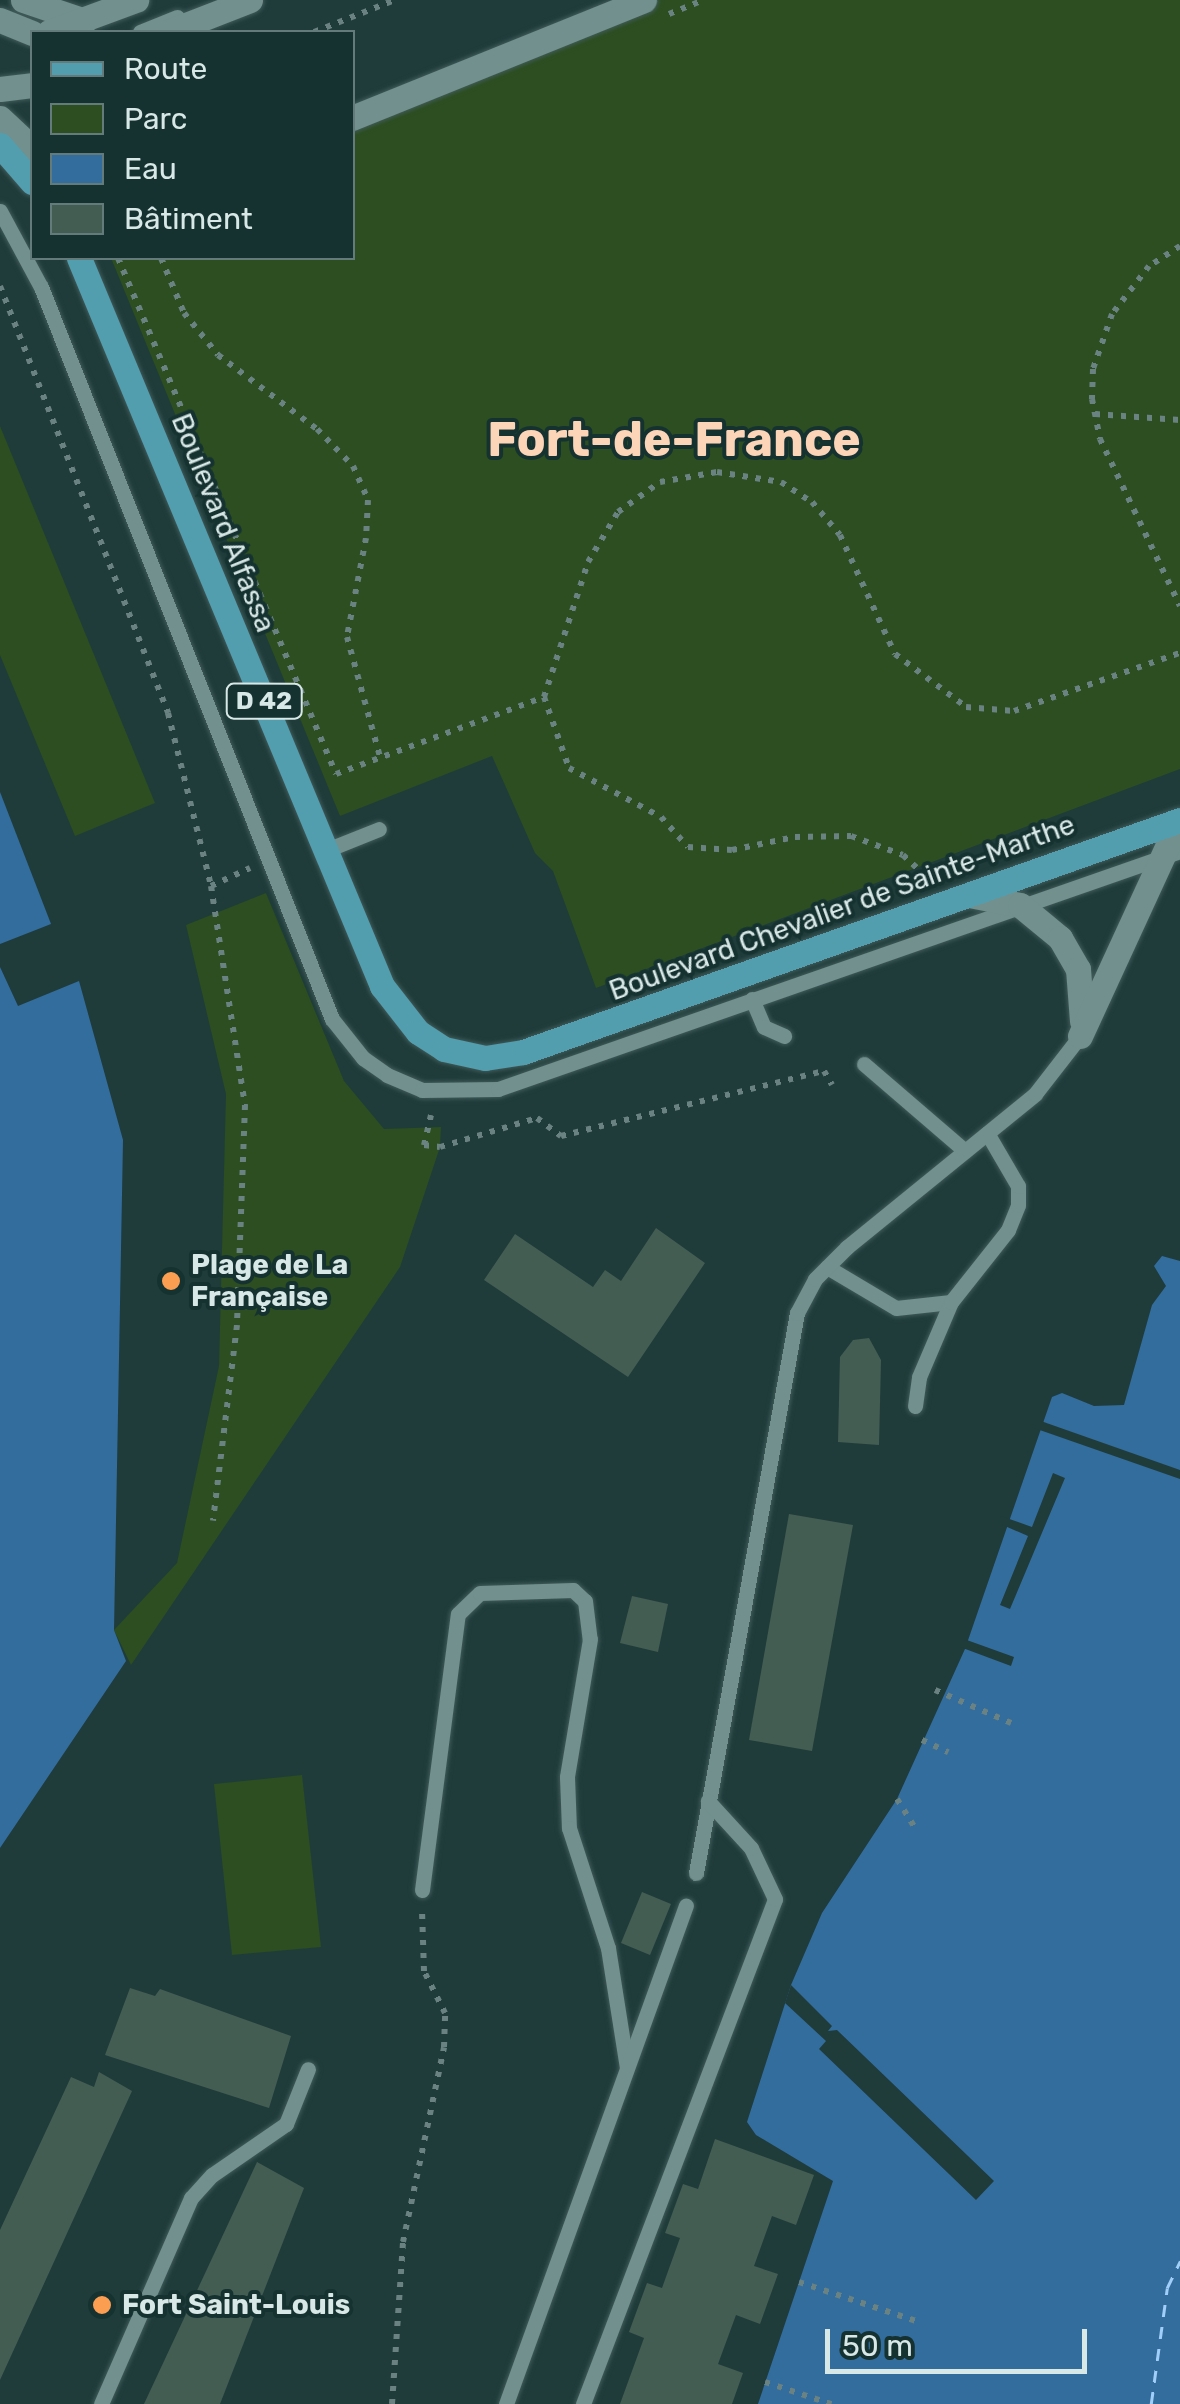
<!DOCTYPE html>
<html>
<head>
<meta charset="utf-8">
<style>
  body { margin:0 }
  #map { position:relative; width:1180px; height:2404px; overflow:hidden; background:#1f3c3b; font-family:Rubik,sans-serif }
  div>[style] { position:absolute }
  .green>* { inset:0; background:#2c4e20 }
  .water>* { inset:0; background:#336d9d }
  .pier>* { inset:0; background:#1f3c3b }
  .ferry>* { height:2.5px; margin-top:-1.25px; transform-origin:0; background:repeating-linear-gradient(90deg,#a1cff9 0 12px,transparent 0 22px) }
  .building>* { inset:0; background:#445d52 }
  .path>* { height:6px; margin-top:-3px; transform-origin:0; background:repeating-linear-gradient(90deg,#6a8281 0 5px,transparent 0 13px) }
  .roads { filter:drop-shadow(0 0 2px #405a59) drop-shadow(0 0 2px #405a59) }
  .lane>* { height:15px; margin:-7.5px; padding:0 7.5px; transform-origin:7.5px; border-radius:7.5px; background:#71908e }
  .street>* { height:25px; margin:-12.5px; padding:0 12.5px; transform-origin:12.5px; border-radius:12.5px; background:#71908e }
  .primary>* { height:25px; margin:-12.5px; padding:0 12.5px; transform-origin:12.5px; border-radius:12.5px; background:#529eae }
  .dots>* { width:28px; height:28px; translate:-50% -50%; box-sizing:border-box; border:5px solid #153231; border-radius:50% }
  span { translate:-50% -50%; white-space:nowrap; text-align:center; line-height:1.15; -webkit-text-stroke:8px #153231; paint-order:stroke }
  .shield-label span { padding:2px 8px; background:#153231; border:2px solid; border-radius:8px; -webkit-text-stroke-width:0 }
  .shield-label { font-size:25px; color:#d8e8e7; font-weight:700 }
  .street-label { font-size:28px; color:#d8e8e7 }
  .poi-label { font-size:28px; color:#d8e8e7; font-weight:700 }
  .left { translate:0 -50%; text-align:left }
  .town-label { font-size:48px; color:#fcd4b7; font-weight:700 }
  .legend { position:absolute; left:30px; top:30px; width:325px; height:230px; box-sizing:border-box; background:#153231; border:2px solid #637b7a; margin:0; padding:12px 18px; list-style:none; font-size:30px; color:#d8e8e7 }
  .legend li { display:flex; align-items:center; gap:20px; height:50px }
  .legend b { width:50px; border:2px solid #637b7a }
  .scale { position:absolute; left:825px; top:2329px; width:262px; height:45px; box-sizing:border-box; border:5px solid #d8e8e7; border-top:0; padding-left:12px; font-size:30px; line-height:35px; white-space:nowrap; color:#d8e8e7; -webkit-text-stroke:8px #153231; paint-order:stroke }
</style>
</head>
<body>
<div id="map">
  <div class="green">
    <i style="clip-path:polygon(644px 0,1180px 0,1180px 769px,596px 988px,553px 871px,535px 853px,492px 756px,340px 816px,111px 258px,352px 258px,353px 118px)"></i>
    <i style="clip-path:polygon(0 426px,155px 803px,75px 836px,0 655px)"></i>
    <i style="clip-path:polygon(266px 893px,344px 1081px,384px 1129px,441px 1127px,440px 1147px,400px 1267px,131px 1665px,114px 1630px,177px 1563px,219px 1366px,226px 1094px,186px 925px)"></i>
    <i style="clip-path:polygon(302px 1775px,321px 1947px,232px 1955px,214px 1784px)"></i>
  </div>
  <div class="water">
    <i style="clip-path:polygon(0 792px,51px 924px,0 944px)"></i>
    <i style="clip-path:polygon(0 967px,18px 1006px,79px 981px,123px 1140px,114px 1630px,126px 1661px,0 1848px)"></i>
    <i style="clip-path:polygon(1162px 1256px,1180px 1261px,1180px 2404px,758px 2404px,833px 2181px,756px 2135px,747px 2122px,791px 1985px,822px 1913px,897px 1799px,965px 1649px,1052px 1397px,1062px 1393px,1094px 1406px,1124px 1405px,1152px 1305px,1166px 1286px,1154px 1266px)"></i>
  </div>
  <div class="pier">
    <i style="clip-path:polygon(1038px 1420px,1180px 1470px,1180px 1479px,1034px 1428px)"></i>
    <i style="clip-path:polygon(1053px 1473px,1065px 1478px,1010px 1609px,1000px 1605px,1028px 1536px,998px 1523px,1001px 1516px,1032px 1527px)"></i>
    <i style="clip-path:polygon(964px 1639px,1014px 1657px,1011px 1666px,960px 1647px)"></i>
    <i style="clip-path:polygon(791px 1985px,832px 2026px,828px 2031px,837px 2030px,994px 2181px,976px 2200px,819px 2049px,826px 2041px,785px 2003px)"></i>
  </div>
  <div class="ferry">
    <i style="left:1151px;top:2404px;width:117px;rotate:-82.1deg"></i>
    <i style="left:1167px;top:2288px;width:30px;rotate:-64deg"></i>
  </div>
  <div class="building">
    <i style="clip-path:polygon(656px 1228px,705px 1263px,628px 1377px,484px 1280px,515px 1234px,593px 1287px,605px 1270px,621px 1281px)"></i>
    <i style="clip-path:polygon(869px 1338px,881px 1360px,879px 1445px,838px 1442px,840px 1357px,853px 1340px)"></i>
    <i style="clip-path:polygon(789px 1514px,853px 1525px,812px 1751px,749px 1740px)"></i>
    <i style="clip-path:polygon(632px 1596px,668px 1604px,658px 1652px,620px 1643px)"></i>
    <i style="clip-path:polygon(642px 1892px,671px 1904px,650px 1955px,621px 1943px)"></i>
    <i style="clip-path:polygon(130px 1988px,155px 1996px,160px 1989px,291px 2036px,269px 2108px,105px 2055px)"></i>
    <i style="clip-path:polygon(99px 2072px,132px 2091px,0 2380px,0 2230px,71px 2077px,94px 2087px)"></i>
    <i style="clip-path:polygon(715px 2139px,814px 2175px,796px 2225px,772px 2216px,754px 2266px,778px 2274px,760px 2324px,736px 2315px,718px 2364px,743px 2373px,732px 2404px,620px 2404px,644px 2338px,629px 2332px,647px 2283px,662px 2288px,680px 2238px,665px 2233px,683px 2184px,698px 2189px)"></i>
    <i style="clip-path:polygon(257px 2162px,304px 2188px,220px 2404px,144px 2404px)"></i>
  </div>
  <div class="path">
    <i style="left:669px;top:14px;width:38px;rotate:-22deg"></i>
    <i style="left:314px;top:32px;width:87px;rotate:-21.6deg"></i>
    <i style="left:1180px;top:246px;width:37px;rotate:147deg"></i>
    <i style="left:1149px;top:266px;width:61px;rotate:127.6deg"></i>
    <i style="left:1112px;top:314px;width:58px;rotate:109.1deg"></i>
    <i style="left:1093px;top:369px;width:30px;rotate:92deg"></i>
    <i style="left:1092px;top:399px;width:41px;rotate:78.7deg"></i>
    <i style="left:1100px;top:439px;width:185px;rotate:64.4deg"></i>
    <i style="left:118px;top:258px;width:560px;rotate:67.1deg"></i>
    <i style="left:336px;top:774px;width:222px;rotate:-20.3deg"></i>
    <i style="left:544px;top:697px;width:75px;rotate:70.6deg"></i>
    <i style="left:569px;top:768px;width:104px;rotate:28deg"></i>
    <i style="left:661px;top:817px;width:40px;rotate:48deg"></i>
    <i style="left:688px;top:847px;width:44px;rotate:3.9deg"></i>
    <i style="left:732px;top:850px;width:64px;rotate:-11.7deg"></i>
    <i style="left:795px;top:837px;width:56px;rotate:-1deg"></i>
    <i style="left:851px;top:836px;width:55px;rotate:20.1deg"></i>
    <i style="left:903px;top:855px;width:37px;rotate:43deg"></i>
    <i style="left:161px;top:258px;width:60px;rotate:67.3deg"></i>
    <i style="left:184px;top:313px;width:54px;rotate:51deg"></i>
    <i style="left:218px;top:355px;width:124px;rotate:36.8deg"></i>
    <i style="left:317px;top:429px;width:52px;rotate:45.8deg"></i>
    <i style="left:353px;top:466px;width:37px;rotate:66deg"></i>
    <i style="left:368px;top:500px;width:38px;rotate:93deg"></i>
    <i style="left:366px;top:538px;width:101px;rotate:100.9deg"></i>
    <i style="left:347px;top:637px;width:124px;rotate:74.6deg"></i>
    <i style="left:0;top:286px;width:459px;rotate:68.5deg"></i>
    <i style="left:168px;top:713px;width:178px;rotate:76deg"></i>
    <i style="left:211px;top:886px;width:222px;rotate:81.2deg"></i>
    <i style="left:245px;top:1105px;width:220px;rotate:92.1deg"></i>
    <i style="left:237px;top:1325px;width:197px;rotate:97deg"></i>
    <i style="left:1095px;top:414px;width:85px;rotate:4deg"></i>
    <i style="left:544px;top:697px;width:142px;rotate:-71.9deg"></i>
    <i style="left:588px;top:562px;width:58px;rotate:-59deg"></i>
    <i style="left:618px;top:512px;width:52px;rotate:-35.5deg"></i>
    <i style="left:660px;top:482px;width:58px;rotate:-10deg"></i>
    <i style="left:717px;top:472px;width:65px;rotate:8.9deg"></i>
    <i style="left:781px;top:482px;width:37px;rotate:33deg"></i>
    <i style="left:812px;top:502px;width:43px;rotate:49.7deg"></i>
    <i style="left:840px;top:535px;width:131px;rotate:65.2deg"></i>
    <i style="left:895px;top:654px;width:89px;rotate:36.7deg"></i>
    <i style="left:966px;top:707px;width:48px;rotate:4.8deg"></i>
    <i style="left:1014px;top:711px;width:176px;rotate:-19.3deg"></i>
    <i style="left:211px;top:886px;width:43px;rotate:-24.8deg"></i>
    <i style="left:431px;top:1115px;width:31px;rotate:103deg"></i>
    <i style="left:424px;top:1145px;width:16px;rotate:7deg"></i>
    <i style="left:440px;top:1147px;width:101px;rotate:-16.6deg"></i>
    <i style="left:537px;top:1118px;width:30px;rotate:37deg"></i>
    <i style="left:561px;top:1136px;width:271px;rotate:-13.9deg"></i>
    <i style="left:824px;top:1071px;width:16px;rotate:60deg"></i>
    <i style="left:935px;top:1690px;width:83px;rotate:23.5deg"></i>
    <i style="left:922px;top:1740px;width:29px;rotate:25deg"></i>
    <i style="left:897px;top:1799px;width:36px;rotate:58deg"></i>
    <i style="left:799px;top:2282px;width:123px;rotate:18.4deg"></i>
    <i style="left:765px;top:2382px;width:70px;rotate:18.4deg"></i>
    <i style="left:392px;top:2404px;width:162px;rotate:-86.1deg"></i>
    <i style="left:403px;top:2242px;width:199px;rotate:-78.1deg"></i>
    <i style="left:444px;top:2047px;width:34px;rotate:-88deg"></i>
    <i style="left:445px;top:2013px;width:47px;rotate:-116.6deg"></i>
    <i style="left:424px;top:1971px;width:60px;rotate:-91.9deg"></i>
  </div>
  <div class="roads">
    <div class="lane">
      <i style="left:140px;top:32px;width:40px;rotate:-22deg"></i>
      <i style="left:0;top:211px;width:86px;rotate:61.7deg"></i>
      <i style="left:41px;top:287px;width:788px;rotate:68.32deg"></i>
      <i style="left:332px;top:1019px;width:50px;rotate:51.5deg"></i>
      <i style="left:363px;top:1058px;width:29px;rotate:35deg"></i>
      <i style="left:387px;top:1075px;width:38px;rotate:23deg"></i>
      <i style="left:422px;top:1090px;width:76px;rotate:-0.8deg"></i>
      <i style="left:498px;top:1089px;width:722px;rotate:-19.24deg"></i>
      <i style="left:324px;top:851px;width:59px;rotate:-21.8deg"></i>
      <i style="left:752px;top:999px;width:30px;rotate:67deg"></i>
      <i style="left:764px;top:1027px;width:22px;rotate:24deg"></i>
      <i style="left:864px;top:1064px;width:133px;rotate:40.7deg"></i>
      <i style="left:827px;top:1267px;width:80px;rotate:30.7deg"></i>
      <i style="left:896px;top:1308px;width:55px;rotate:-6.2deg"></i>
      <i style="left:915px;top:1406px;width:29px;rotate:-82deg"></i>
      <i style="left:919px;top:1377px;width:82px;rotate:-66.9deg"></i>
      <i style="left:951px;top:1302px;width:92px;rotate:-51.6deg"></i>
      <i style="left:1008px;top:1230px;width:27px;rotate:-68deg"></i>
      <i style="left:1018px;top:1205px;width:19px;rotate:-90deg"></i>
      <i style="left:1018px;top:1186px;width:61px;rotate:-120.3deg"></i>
      <i style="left:696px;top:1873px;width:569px;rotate:-79.78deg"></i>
      <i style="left:797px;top:1313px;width:38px;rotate:-62deg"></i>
      <i style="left:815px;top:1279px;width:45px;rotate:-45deg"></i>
      <i style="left:847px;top:1247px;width:242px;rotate:-39.1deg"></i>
      <i style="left:1035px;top:1094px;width:73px;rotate:-52.2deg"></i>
      <i style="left:422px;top:1890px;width:278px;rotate:-82.6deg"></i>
      <i style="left:458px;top:1614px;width:30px;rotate:-44deg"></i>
      <i style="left:480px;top:1593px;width:93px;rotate:-1.8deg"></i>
      <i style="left:573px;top:1590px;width:16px;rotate:43deg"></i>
      <i style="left:585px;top:1601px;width:38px;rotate:83deg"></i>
      <i style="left:590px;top:1639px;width:140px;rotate:99.5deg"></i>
      <i style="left:567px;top:1777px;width:51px;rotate:87.8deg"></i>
      <i style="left:569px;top:1828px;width:126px;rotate:72deg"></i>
      <i style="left:608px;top:1948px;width:121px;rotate:81deg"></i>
      <i style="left:101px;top:2404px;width:225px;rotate:-66.4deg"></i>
      <i style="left:191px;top:2198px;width:31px;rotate:-48deg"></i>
      <i style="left:212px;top:2175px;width:90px;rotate:-34.6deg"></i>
      <i style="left:286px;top:2124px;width:59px;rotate:-68.2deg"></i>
      <i style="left:506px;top:2404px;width:530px;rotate:-70.16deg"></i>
      <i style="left:583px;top:2404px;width:540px;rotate:-69.18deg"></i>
      <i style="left:775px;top:1899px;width:56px;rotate:-115.2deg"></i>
      <i style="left:751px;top:1848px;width:64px;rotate:-132.5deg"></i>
    </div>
    <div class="street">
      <i style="left:23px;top:0;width:65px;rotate:18.7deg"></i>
      <i style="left:0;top:20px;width:35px;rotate:22deg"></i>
      <i style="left:49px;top:32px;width:93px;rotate:-20.2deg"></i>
      <i style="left:168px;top:32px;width:88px;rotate:-21.3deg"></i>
      <i style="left:0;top:89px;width:32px;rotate:-7deg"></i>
      <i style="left:0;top:118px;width:44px;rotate:43.2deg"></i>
      <i style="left:352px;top:118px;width:315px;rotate:-22deg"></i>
      <i style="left:969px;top:895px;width:52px;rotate:11.1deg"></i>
      <i style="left:1020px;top:905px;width:52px;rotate:39.5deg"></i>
      <i style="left:1060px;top:938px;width:36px;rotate:60deg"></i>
      <i style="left:1078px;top:969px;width:52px;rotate:85.6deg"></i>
      <i style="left:1080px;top:1036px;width:237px;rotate:-65.3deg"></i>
    </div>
    <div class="primary">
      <i style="left:0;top:145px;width:49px;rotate:49.1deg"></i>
      <i style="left:79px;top:258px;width:789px;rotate:67.4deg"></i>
      <i style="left:382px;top:986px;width:58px;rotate:52deg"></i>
      <i style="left:418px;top:1032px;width:31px;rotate:33deg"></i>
      <i style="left:444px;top:1049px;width:42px;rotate:12.4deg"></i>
      <i style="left:485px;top:1058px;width:38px;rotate:-9deg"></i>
      <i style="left:523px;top:1052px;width:697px;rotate:-19.45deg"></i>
    </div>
  </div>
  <div class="dots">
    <i style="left:171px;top:1281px;background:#fb9e51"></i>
    <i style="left:102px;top:2305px;background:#fb9e51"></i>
  </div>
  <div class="shield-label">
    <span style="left:264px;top:701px">D 42</span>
  </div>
  <div class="street-label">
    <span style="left:223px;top:523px;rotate:68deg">Boulevard Alfassa</span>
    <span style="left:842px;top:908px;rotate:-20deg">Boulevard Chevalier de Sainte-Marthe</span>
  </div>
  <div class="poi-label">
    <span class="left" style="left:191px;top:1281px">Plage de La<br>Française</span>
    <span class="left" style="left:122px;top:2305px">Fort Saint-Louis</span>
  </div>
  <div class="town-label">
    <span style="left:674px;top:440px">Fort-de-France</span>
  </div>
  <ul class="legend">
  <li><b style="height:12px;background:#529eae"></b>Route</li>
  <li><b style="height:28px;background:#2c4e20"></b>Parc</li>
  <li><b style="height:28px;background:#336d9d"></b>Eau</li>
  <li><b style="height:28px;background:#445d52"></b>Bâtiment</li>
  </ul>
  <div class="scale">50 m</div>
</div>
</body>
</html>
